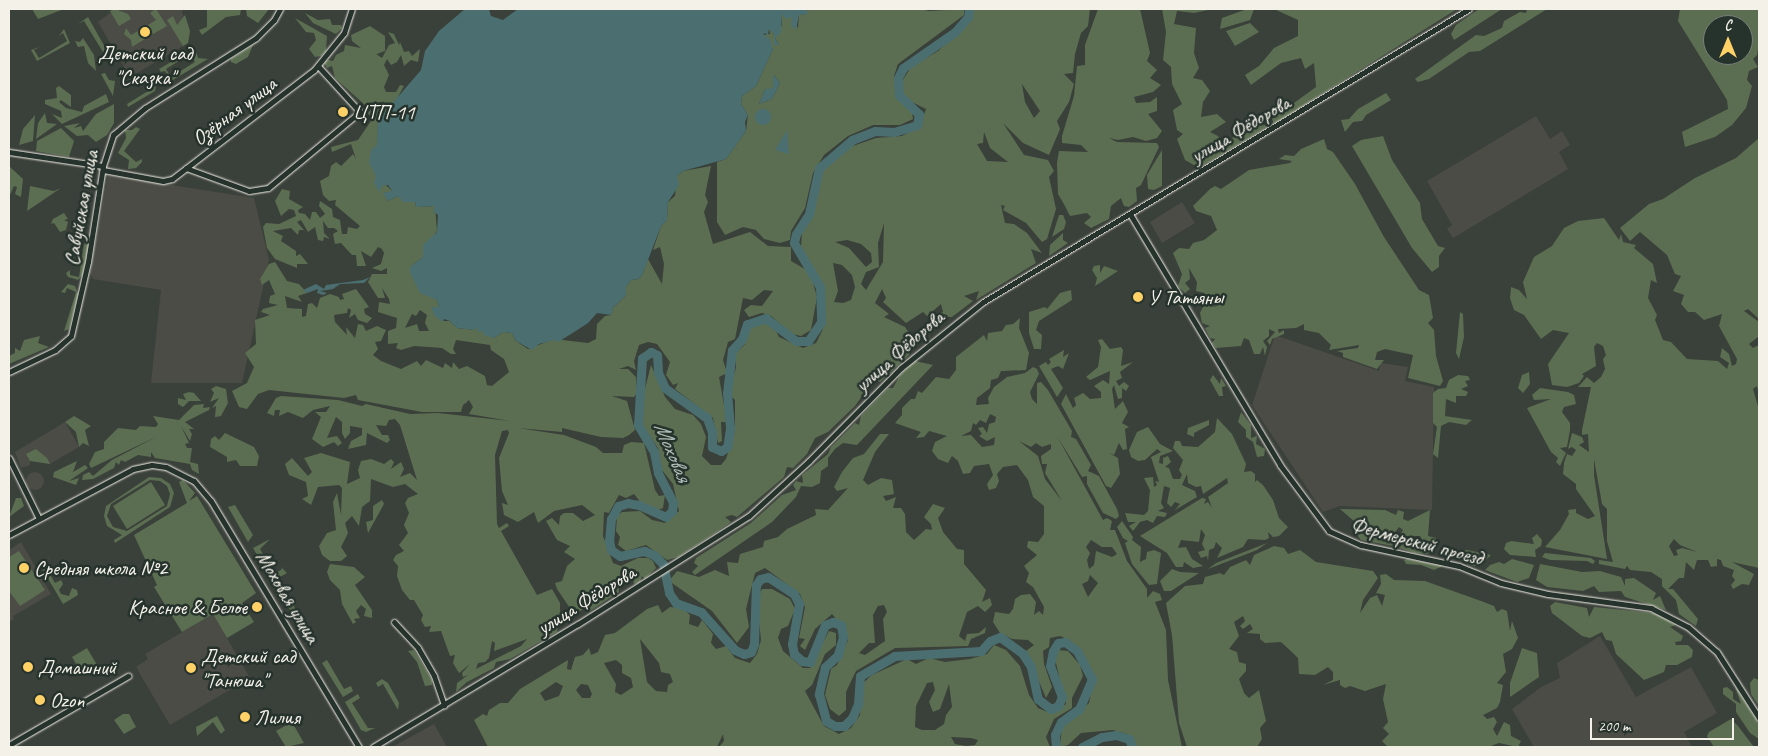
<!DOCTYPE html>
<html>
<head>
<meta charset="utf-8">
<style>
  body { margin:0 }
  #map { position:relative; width:1768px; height:756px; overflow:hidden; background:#3a403a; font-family:Caveat,sans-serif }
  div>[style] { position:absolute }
  .built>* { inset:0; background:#4b4c46 }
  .round { border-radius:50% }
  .green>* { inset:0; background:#5c6e51 }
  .water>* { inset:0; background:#4b6f70 }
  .river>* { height:9px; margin:-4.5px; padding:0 4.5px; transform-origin:4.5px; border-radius:4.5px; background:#4b6f70 }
  .roads { filter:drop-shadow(0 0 1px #f4f1e8) drop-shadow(0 0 1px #f4f1e8) }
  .minor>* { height:5px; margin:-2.5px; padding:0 2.5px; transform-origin:2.5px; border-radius:2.5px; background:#26332d }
  .dots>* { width:14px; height:14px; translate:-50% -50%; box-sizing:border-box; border:2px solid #26332d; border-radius:50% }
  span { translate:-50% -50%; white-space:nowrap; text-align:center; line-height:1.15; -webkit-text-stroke:5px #26332d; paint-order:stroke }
  .poi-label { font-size:21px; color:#f4f1e8 }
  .left { translate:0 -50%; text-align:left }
  .right { translate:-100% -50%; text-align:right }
  .street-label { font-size:21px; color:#f4f1e8 }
  .water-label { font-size:22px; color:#b0bdb8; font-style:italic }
  .frame { position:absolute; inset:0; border:10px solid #f4f1e8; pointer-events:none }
  .north { position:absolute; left:1703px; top:15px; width:50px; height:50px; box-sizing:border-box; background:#26332d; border:1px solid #787f78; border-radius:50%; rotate:0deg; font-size:14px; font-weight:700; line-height:20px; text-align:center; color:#f4f1e8 }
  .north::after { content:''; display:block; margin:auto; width:18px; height:22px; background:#ffd166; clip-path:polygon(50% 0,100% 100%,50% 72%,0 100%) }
  .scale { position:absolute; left:1590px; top:718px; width:144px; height:22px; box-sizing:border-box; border:2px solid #f4f1e8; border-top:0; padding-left:6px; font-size:15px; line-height:18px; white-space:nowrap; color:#f4f1e8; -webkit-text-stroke:4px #26332d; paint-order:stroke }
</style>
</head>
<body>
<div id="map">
  <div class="built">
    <i style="clip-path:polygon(115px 9px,182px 9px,188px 43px,132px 76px,128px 74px,98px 22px)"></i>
    <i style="clip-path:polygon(1536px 116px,1550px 139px,1562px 131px,1570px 145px,1559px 152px,1568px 169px,1453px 238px,1447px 229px,1452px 225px,1427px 181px)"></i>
    <i style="clip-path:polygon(108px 175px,254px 198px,269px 260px,242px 383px,151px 383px,161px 290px,93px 279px,90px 273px)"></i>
    <i style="clip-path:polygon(1182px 202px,1195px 223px,1162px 243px,1150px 222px)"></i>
    <i style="clip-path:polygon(1275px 335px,1379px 371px,1381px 363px,1408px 367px,1405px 381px,1434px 387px,1432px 510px,1340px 506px,1323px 512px,1252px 405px)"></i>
    <i style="clip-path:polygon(65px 422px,79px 447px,50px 464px,30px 461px,30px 465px,21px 468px,15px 452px)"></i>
    <i class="round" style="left:26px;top:472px;width:18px;height:18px"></i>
    <i style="clip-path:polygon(21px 542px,51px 594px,13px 616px,14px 619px,9px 622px,9px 550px)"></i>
    <i style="clip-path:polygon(213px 614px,250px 678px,170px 725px,136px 667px,148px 659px,145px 654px)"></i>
    <i style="clip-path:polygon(1600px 636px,1636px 697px,1691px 667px,1717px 713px,1684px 732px,1692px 747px,1534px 747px,1512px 709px,1541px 687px,1560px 678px,1557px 663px)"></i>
    <i style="clip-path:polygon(434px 724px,447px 747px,392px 747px)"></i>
  </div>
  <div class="green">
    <i style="clip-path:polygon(32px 9px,64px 9px,38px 19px)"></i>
    <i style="clip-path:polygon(115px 9px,128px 14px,131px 19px,119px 26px,110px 11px)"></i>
    <i style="clip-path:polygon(156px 9px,167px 26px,153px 34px,148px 25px,156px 20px,150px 13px)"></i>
    <i style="clip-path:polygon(207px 9px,241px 9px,240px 15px,226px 17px,202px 35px,199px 30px,207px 27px)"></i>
    <i style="clip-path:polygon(246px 9px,269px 9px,258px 23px,247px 16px)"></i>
    <i style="clip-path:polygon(evenodd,806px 9px,921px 9px,929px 11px,964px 9px,964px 15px,898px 64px,894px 76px,897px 95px,912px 112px,913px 119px,900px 125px,873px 125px,848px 136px,824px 155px,813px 173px,805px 208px,791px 231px,790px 240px,780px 243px,764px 239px,756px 230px,743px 227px,725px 235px,717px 222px,717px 162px,726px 159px,746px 131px,748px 115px,741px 104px,742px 96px,756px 86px,773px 49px,762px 35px,770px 34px,769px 28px,774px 34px,774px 42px,779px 45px,775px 38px,782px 25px,782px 14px,792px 17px,798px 28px,799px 15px,807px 14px,806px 9px,774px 75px,780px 83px,772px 99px,759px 104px,765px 89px,773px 89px,774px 75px)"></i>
    <i style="clip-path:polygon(evenodd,974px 9px,1090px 9px,1088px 26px,1081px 33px,1075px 54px,1073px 73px,1064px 74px,1074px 84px,1069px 102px,1057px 121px,1060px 129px,1049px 155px,1023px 143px,1003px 123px,1024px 155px,1048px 160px,1054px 171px,1049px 177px,1056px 209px,1047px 239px,1042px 242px,1026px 223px,1003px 210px,1005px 206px,1001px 205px,1005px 223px,1014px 224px,1027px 233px,1042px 253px,1031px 249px,1036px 263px,976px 300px,979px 291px,964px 296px,973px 301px,952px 317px,938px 317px,937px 314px,943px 312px,941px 304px,927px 316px,923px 312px,906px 323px,883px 302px,886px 298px,882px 289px,875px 303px,889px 314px,884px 317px,905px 327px,909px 333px,906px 341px,911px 347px,909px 355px,880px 382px,874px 379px,855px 406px,828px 432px,815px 438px,807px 454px,793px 468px,787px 467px,784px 477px,737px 517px,732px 515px,725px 517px,731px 522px,715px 533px,678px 557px,667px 560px,646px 545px,626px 551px,618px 545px,620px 537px,616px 531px,617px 516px,622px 512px,640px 511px,652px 520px,665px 523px,679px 511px,673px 484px,662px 470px,658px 448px,640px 422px,639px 412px,651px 365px,665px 397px,675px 409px,693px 415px,701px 424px,706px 437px,702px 456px,711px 465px,721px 465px,726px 459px,735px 431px,735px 400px,729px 394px,736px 367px,735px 354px,745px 344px,750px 327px,758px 323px,773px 325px,779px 337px,803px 348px,816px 343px,822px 331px,825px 322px,823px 286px,801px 247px,802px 232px,814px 212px,823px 168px,847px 148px,876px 138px,902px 136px,920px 126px,926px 109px,904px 98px,901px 83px,911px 67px,938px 51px,965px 26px,974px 9px,1022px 84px,1040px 111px,1034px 118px,1025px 102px,1022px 84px,974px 9px,984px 132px,990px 148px,1008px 162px,987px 161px,977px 144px,983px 143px,984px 132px,974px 9px,884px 223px,883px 262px,866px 290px,861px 284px,866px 272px,879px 267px,878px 243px,884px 223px,974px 9px,847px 240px,861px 244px,871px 253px,872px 262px,866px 267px,849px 248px,835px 242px,847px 240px,974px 9px,833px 263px,842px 265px,852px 275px,855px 287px,851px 300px,843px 303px,834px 302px,838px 291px,833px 263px)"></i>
    <i style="clip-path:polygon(1098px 9px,1140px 9px,1150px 53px,1147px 61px,1157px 70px,1150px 78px,1161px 85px,1153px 92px,1134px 97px,1136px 103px,1150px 102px,1157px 97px,1157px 111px,1148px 114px,1162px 131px,1157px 138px,1146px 141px,1133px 137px,1118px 140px,1109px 138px,1117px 142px,1157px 143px,1159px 147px,1141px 185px,1136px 188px,1137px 201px,1129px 207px,1124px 206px,1121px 198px,1111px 206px,1109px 219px,1091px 228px,1084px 223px,1091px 217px,1087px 213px,1070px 216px,1065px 206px,1058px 194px,1057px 163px,1059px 151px,1088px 152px,1081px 145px,1062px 143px,1062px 136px,1074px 96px,1077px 66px,1085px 65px,1085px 45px)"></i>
    <i style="clip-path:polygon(1162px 9px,1213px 9px,1194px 13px,1177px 11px,1174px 24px,1196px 28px,1194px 53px,1199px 68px,1193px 78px,1202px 80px,1210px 91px,1203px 102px,1201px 117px,1217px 114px,1226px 122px,1210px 132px,1218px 136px,1222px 143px,1262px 123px,1267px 127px,1199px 168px,1185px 160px,1177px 139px,1183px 134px,1177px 130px,1173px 110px,1182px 104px,1172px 84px,1171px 67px,1163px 60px,1166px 32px)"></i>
    <i style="clip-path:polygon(1247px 9px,1254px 9px,1250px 20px,1220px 29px,1222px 18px)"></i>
    <i style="clip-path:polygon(1274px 9px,1457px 9px,1274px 124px,1272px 119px,1316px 87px,1314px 63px,1305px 69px,1301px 58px,1281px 63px,1251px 85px,1245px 75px,1259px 66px,1274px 48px,1298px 36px,1298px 20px)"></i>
    <i style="clip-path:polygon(1479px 9px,1502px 9px,1454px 40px,1451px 34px,1456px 25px)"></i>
    <i style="clip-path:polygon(1527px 9px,1547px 9px,1480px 51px,1469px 52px,1429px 79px,1418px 82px,1415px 79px,1476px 35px,1484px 36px,1502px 28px,1504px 21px,1520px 12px,1526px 13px)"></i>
    <i style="clip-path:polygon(evenodd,1680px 9px,1759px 9px,1759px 44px,1757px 55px,1753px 59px,1758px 67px,1749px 71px,1747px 80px,1752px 86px,1746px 108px,1732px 125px,1715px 137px,1685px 147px,1682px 132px,1728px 109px,1727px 100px,1678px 21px,1680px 9px,1713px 25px,1743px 25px,1743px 55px,1713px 55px,1713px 25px)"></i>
    <i style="clip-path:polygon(305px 13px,318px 20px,330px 19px,332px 25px,341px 25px,342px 28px,336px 34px,313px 23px)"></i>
    <i style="clip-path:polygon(185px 15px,190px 31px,188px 43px,183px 46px,167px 20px,173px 16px,177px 25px)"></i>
    <i style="clip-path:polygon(88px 17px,106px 49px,106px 57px,84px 21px,78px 24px)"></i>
    <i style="clip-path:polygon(295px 18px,327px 36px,326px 51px,321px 56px,315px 57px,309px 49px,316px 40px,314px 33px,306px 32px)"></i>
    <i style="clip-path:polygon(1250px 23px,1259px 32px,1235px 46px,1226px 31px)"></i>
    <i style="clip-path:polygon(evenodd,370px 26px,385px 36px,385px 51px,376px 54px,382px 58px,389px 45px,395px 43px,388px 32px,394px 34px,399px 45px,400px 42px,404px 52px,409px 51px,412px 56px,420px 49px,418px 62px,411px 60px,404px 66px,401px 55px,397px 62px,391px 65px,387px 59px,384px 65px,389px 75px,384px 87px,386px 92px,396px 92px,400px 85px,404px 86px,394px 104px,378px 120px,377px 176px,393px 192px,384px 193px,388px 201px,398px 196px,415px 202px,416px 207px,435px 206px,437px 231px,427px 245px,423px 257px,410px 267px,427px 294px,437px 300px,439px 307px,432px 307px,443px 321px,450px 321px,457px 328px,474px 330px,477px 326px,494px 338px,503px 332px,512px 333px,516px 341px,528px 349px,554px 339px,588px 343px,596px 339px,597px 324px,605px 316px,611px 315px,613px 308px,626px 295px,626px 287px,631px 280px,639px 279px,643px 273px,648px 259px,662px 284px,664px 264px,660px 247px,653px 250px,661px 226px,667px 220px,668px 202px,675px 196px,677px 176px,683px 171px,711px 166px,705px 195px,708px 202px,704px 212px,713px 244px,750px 232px,768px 246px,791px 247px,791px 261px,810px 272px,817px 297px,811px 330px,801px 336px,792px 334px,771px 316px,762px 313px,749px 317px,744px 310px,751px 305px,762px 306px,773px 291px,764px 290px,752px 300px,743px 298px,735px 339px,728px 342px,723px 360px,727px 373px,719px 377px,727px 422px,721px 422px,722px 441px,718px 443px,713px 418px,675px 389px,678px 383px,673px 385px,666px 375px,670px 362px,657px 344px,648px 342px,639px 345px,634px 361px,636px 370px,628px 366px,619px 369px,628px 369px,636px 377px,637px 393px,634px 397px,612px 396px,627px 401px,635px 430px,629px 435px,623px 438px,601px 437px,562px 428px,562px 432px,518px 428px,564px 435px,596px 447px,603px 453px,622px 453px,624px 445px,631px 442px,644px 443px,655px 490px,659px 496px,665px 495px,663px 508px,658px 510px,642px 504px,634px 494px,626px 498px,619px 495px,609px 513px,604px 512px,603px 536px,613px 563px,621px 566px,638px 558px,648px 558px,653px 561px,656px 568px,645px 579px,642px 576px,640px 582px,634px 584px,633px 578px,638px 577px,634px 574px,618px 583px,619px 592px,590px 611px,586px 608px,574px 614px,557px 589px,555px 583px,562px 581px,567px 566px,575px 559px,564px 552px,570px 546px,557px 540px,546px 521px,552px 518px,559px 525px,560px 516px,564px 513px,573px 513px,583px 521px,595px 515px,582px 505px,554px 511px,538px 523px,534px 512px,518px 522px,504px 515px,502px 503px,508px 505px,502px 491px,499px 458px,509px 433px,508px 430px,502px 431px,495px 455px,497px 524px,499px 528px,507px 523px,509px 526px,501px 531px,537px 595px,552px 589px,560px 603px,560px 612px,566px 611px,569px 617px,558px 622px,557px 632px,510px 659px,496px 662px,494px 668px,467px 682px,456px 692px,457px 683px,468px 675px,463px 677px,462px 673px,470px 664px,459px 673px,453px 663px,455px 655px,450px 656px,441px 631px,429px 632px,431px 626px,425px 627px,421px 620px,423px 615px,414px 600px,410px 600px,402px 590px,397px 576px,398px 566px,393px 560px,396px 555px,404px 551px,399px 545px,408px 533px,404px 525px,409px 513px,405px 503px,408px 498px,418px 494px,405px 484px,393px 487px,371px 479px,370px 501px,362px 507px,359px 526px,352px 516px,345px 523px,348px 533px,341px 547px,347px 556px,341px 561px,330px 561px,322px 555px,319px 546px,327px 533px,336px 530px,333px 502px,337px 493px,341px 515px,342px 488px,339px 485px,318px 487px,311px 505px,302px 499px,308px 496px,306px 482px,289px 475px,285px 464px,292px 458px,308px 476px,312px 472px,304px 458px,321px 453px,350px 462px,347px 484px,360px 478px,358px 470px,361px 461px,371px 459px,384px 464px,391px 459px,394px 462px,391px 469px,401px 462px,404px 469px,400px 477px,410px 473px,417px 480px,400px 425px,395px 419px,389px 420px,386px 426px,376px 425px,382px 435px,388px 435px,390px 440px,387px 443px,367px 433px,366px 445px,348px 449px,351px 441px,362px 435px,362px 428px,350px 426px,350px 433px,345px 439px,342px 433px,342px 422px,336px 417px,327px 438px,337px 436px,342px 443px,338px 446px,334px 442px,323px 447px,312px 439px,321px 417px,315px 412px,326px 412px,330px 406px,313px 410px,303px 418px,288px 412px,279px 416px,280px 410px,275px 410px,274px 416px,267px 413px,276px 398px,281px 396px,338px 400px,362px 406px,366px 404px,410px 414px,438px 413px,510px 421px,469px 414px,473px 407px,469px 400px,463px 405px,461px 412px,422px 412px,358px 400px,356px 395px,344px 398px,269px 390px,258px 394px,247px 409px,239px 407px,232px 391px,247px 383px,254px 367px,245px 353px,256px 344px,255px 320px,270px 315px,261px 312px,263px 309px,278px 305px,269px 303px,270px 296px,275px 294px,269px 280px,262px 285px,260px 279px,269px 264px,275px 262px,287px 281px,299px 284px,307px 293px,298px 296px,302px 302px,285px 296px,287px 308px,302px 309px,302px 317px,306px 316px,308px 304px,312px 303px,317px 308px,320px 298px,330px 294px,339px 297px,340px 300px,344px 299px,342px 294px,356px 289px,369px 307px,364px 309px,365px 314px,372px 318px,367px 323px,358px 320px,355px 314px,349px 318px,351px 310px,348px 308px,347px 313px,334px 315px,335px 322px,347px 335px,346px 327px,355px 338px,358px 324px,363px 325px,366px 331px,377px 326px,386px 330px,381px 341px,375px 342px,378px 349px,373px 355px,381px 361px,401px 369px,417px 361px,421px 366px,426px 360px,443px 368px,445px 363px,452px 368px,453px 362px,459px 369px,467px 366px,485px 376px,487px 385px,492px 386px,509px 372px,504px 359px,491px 350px,490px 345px,456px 340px,453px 349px,456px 354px,451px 354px,442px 348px,414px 346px,401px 350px,396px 348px,398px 343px,388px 344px,388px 331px,396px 328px,397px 318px,378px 312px,379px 302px,390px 304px,389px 299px,382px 288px,385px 298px,378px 298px,368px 282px,372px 274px,387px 274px,387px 268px,381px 271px,372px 268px,381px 264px,384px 253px,382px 249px,378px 247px,371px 257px,361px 251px,366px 266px,357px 266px,356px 255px,352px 255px,341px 243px,335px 244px,333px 234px,338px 231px,334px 228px,328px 228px,323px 221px,324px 233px,330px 239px,324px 237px,323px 241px,318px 240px,315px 227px,308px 232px,301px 220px,297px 222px,304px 230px,299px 230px,298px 235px,291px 228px,273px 231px,283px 236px,281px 241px,296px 251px,296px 256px,300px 254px,308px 264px,297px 264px,297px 268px,275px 259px,267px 248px,263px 227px,266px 223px,279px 224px,296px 216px,294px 210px,289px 209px,281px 216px,275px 201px,282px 189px,290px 191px,289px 199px,303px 207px,298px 210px,299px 213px,305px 214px,310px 220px,312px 212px,316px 212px,320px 218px,325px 214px,319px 206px,320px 201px,332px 209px,333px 217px,340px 220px,342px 234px,347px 234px,348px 227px,357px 229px,360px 226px,335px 205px,336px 200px,329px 201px,323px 195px,320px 181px,329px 176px,331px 166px,336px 162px,341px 166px,353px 154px,356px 159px,351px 144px,332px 152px,331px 147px,358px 140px,371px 121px,368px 112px,385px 101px,366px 106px,335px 78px,332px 66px,327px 68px,324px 63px,328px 60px,333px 61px,336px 55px,344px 51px,345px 45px,361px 48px,352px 41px,351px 35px,370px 26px,420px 310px,427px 315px,425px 323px,429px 331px,419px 331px,417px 324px,405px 328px,412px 314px,416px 316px,420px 310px,370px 26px,527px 639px,521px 646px,476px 669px,478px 663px,485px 662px,489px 658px,492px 641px,495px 643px,494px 651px,527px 639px)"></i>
    <i style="clip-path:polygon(126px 28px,131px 35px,140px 30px,145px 39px,132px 47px,131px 40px,124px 34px)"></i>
    <i style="clip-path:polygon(64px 29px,70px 43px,37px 61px,31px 50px,40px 47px,34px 50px,39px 58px,67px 41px,63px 33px,59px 36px)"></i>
    <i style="clip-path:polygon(83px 38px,94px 55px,96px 71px,88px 63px,84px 46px,78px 47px,75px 41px,80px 42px)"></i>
    <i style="clip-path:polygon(253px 45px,248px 57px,236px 64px,231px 62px,231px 59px)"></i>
    <i style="clip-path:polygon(evenodd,195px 48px,198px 58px,208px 59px,171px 81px,165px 71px,161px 72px,159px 69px,195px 48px,190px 54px,195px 62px,171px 77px,166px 69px,190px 54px)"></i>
    <i style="clip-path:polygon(105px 73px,109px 80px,115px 81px,113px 96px,101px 74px)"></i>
    <i style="clip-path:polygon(150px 76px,156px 86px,155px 91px,128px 107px,127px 104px,153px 88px,148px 80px,142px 84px,140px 80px)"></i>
    <i style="clip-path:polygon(59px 86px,71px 95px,71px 107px,61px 100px,59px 102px,66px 108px,82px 112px,84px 106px,106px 94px,109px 102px,62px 124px,52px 114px,62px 118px,61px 111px,45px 104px,45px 100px,57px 98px,56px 88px)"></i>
    <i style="clip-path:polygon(1386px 93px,1391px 100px,1366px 115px,1362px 121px,1353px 122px,1345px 132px,1341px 120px,1349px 119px,1358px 109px)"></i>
    <i style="clip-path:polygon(114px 104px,114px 123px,107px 135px,96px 142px,88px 135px,77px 136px,64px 126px,80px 123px,74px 128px,81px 126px,83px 131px,96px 114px)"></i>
    <i style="clip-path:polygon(45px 113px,47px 123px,57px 124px,36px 139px,38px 123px)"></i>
    <i style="clip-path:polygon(35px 115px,33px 141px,19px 145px,23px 129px)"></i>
    <i style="clip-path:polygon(136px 127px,140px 129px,124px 151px,136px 162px,142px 159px,142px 162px,136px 168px,128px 169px,129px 160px,118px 153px,126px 138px,125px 130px,132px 130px)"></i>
    <i style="clip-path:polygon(61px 128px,74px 141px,69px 157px,36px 151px,37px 141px)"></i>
    <i style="clip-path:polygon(1383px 136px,1392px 160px,1420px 203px,1422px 219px,1438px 246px,1445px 248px,1439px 256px,1439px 267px,1432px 272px,1412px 248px,1352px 146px,1361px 140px)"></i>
    <i style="clip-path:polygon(evenodd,1759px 138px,1759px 319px,1748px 309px,1744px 311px,1759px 322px,1758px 337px,1749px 344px,1753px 348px,1759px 345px,1759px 396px,1757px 386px,1753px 389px,1759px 410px,1759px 568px,1732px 562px,1754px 574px,1749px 585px,1742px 584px,1733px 589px,1731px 585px,1735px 580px,1732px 576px,1734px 570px,1723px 566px,1721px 560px,1717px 559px,1717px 566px,1711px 567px,1708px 560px,1697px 560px,1694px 570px,1686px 562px,1684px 578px,1679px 578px,1668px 589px,1673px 589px,1698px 619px,1696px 626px,1679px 614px,1676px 600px,1662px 586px,1662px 579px,1651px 572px,1630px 570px,1627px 566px,1625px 569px,1599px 564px,1599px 560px,1613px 562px,1607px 541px,1607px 509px,1602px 504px,1594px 459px,1594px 475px,1607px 559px,1545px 547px,1560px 530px,1569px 514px,1568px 510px,1576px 509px,1576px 513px,1588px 519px,1595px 516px,1576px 489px,1576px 484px,1563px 474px,1564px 463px,1567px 454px,1572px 456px,1576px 450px,1572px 447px,1568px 449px,1572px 433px,1582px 437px,1584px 442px,1579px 445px,1589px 452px,1588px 434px,1582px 435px,1582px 430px,1591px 387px,1578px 387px,1587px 377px,1594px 383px,1601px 377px,1605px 369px,1603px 359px,1606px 355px,1603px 346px,1597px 343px,1594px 347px,1596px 366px,1582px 374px,1584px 376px,1579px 383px,1567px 387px,1552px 385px,1548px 364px,1569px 333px,1553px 330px,1541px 339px,1524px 315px,1514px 310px,1510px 298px,1511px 287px,1519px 290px,1527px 299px,1523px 282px,1534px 257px,1552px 246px,1564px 228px,1578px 221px,1604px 218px,1619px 240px,1621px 234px,1623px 242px,1636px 245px,1634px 248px,1653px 264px,1657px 283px,1651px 280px,1648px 298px,1657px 315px,1655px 320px,1663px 340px,1671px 342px,1687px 359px,1718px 361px,1727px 369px,1729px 363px,1720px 357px,1722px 348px,1729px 354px,1732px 366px,1736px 364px,1737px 359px,1719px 326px,1722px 314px,1704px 320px,1695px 312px,1688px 312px,1681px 304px,1684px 295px,1673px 291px,1681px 276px,1675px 274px,1667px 255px,1640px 232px,1630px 241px,1620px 228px,1649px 204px,1663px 199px,1695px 178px,1736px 158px,1759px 138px,1674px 539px,1680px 545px,1697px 552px,1682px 548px,1676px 550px,1678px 555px,1674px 556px,1669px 546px,1674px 539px)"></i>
    <i style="clip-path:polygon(1324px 139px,1327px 149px,1333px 152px,1355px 184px,1384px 237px,1419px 290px,1429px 295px,1433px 318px,1428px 323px,1434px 330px,1436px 356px,1443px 381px,1440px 386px,1408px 378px,1413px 355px,1385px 349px,1377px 352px,1375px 360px,1384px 360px,1377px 369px,1343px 357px,1343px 353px,1337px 351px,1358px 348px,1359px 345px,1329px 350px,1331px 345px,1319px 333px,1304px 330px,1304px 324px,1296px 328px,1278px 329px,1279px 333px,1284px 330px,1284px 334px,1272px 339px,1270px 345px,1267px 341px,1275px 332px,1269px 329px,1269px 336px,1263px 341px,1267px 347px,1265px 356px,1263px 347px,1260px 354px,1254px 354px,1249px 340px,1244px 338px,1241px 346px,1216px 348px,1212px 343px,1215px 339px,1210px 338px,1205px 328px,1210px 326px,1202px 323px,1200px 313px,1205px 302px,1208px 306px,1217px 307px,1211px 305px,1210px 298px,1208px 301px,1203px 299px,1204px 293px,1196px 291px,1197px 282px,1189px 268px,1190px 279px,1185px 283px,1190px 289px,1185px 293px,1178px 286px,1182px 274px,1173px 253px,1179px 248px,1189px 249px,1193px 243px,1204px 240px,1217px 230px,1211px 216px,1196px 211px,1193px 206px,1210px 189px,1215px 186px,1221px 189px,1249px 170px,1290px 163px,1292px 161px,1279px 159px,1285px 155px,1294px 156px,1301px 149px)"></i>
    <i style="clip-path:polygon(1162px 150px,1162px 186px,1154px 190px,1148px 189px,1147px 175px)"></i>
    <i style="clip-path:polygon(10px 167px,23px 179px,21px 197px,15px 194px,17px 187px,14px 186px,9px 197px)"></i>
    <i style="clip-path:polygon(30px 186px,54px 191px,61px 188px,27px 211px)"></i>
    <i style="clip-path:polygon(64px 213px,68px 219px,64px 220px,68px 222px,66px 230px,60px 232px,54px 223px,51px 224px,53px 219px)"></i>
    <i style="clip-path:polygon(1059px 215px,1063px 215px,1066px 222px,1064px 229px,1052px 237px)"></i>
    <i style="clip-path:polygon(1063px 233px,1063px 240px,1068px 243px,1049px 256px,1050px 245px)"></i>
    <i style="clip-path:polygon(85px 237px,90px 237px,83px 274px,78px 280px,68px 277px,66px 273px,70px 270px,70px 275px,79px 277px)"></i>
    <i style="clip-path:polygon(1100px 265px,1100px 273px,1104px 266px,1118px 271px,1095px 286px,1097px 278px,1092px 270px,1094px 266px)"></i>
    <i style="clip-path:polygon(68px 284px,75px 286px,78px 294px,69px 329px,64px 331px,76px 292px,67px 288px,65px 293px,61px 292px)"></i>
    <i style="clip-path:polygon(1071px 290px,1072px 300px,1039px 321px,1036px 330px,1042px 335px,1041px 349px,1034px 349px,1029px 333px,1029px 312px,1045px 307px,1047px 309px,1060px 293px)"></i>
    <i style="clip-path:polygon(1460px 312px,1463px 314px,1464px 337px,1459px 359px,1456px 353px)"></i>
    <i style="clip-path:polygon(evenodd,1020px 318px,1019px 328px,1029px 353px,1026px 370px,1001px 371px,998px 378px,991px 380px,990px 388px,977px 398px,976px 405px,989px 404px,988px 398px,994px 387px,1007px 377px,1025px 373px,1033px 367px,1037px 369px,1039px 374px,1030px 392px,1032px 399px,1037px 404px,1037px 383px,1041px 382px,1048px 390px,1072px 431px,1071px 437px,1076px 439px,1091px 465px,1088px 471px,1099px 476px,1117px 509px,1119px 516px,1116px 519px,1103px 513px,1087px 484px,1087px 476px,1082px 477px,1057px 436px,1103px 520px,1107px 518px,1112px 521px,1110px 530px,1115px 530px,1127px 561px,1147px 589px,1147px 598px,1153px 591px,1160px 594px,1162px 600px,1155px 602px,1166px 630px,1168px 680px,1182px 747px,1135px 747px,1135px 742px,1127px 734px,1113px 730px,1081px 733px,1068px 745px,1060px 747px,1062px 727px,1089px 703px,1093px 683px,1086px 659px,1067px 639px,1060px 636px,1050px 638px,1049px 647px,1043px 651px,1044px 664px,1052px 687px,1046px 698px,1026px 651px,1034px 645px,1028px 640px,1012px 639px,1000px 633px,993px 622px,995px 612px,1009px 614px,1013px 609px,1015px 599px,1021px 595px,1030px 594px,1036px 602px,1034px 615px,1039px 611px,1043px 615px,1044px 607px,1033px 587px,1026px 582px,1029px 573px,1024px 566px,1037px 555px,1027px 547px,1028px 541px,1038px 542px,1044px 534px,1044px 506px,1033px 497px,1028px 480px,1017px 465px,1003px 467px,997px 474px,999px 481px,996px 488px,989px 490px,987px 484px,993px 475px,989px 464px,974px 466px,970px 473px,963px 474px,958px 461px,952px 456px,948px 463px,938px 459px,932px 451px,935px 442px,947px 436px,929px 431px,924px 437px,916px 438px,921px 432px,895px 423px,902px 415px,902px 408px,911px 399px,915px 399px,918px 391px,922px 393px,936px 377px,949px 379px,956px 370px,956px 357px,984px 335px,987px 341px,988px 333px,1002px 331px,1006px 325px,1013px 324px,1020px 318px,990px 414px,996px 417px,995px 422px,989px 424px,987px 433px,983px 427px,978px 428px,982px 434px,979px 436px,987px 441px,995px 437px,994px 445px,982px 447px,971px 435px,961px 436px,971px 431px,973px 423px,976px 425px,980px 420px,986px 423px,990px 414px,1020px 318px,1019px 441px,1031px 447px,1036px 443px,1042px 447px,1051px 444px,1051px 449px,1041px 456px,1042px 464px,1047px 464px,1045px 473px,1062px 501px,1045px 479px,1038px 456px,1019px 441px,1020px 318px,1091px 540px,1102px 547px,1112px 547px,1117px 554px,1112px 557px,1096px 551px,1094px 565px,1089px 569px,1087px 560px,1090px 553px,1086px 547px,1091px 540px,1020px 318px,1090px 575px,1098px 583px,1088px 597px,1082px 584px,1088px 581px,1090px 575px)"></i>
    <i style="clip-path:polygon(40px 336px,38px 343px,49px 347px,9px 364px,9px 356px,15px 353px,15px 348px,20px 351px,24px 340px)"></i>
    <i style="clip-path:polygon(1102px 339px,1110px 349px,1121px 347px,1123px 350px,1121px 366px,1133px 362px,1120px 372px,1122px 378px,1116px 381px,1119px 386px,1124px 382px,1129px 386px,1126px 391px,1122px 388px,1122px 398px,1118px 399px,1114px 385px,1112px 389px,1115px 409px,1123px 401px,1128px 412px,1122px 423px,1129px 427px,1125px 429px,1127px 449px,1123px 450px,1119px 443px,1114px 455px,1109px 453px,1118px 458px,1120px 474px,1111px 488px,1106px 486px,1061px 404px,1066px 394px,1073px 408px,1076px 405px,1074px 398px,1083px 393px,1090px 399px,1101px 398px,1101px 392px,1094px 386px,1103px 380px,1109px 384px,1110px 371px,1090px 380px,1086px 377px,1098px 367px,1101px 347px,1098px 340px)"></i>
    <i style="clip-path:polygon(1064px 350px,1063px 357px,1069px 353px,1063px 369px,1058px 366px,1051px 369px,1063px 388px,1057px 397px,1039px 366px,1046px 362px,1048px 365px,1051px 362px,1049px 359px)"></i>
    <i style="clip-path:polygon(915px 361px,933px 365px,857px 445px,843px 443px,835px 449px,828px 458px,828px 466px,821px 471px,820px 483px,812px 487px,801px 486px,796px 497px,772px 522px,695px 575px,692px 572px,698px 566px,694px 563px,696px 558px,751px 523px,782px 495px,796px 490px,793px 485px,796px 481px,803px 483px,802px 475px,828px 454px,831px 447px,855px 423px,859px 425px,861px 416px,888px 388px,893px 388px,900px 375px)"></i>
    <i style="clip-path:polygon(1529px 372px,1530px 384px,1523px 393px,1518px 388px,1522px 375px)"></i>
    <i style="clip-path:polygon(1213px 375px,1220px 384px,1221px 378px,1226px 386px,1222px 387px,1223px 396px,1219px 396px,1210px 380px)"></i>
    <i style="clip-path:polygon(1458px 375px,1468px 376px,1470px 380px,1465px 381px,1468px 386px,1461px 389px,1468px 392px,1466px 396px,1456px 396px,1456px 403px,1446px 399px,1445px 416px,1472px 420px,1466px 425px,1449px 422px,1441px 426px,1438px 458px,1433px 454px,1437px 427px,1433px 423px,1433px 393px,1438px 389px,1446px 388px,1449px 380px)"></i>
    <i style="clip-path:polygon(216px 386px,226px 389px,228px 403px,221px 416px,215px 417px,216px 406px,212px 408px,219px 398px,210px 402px,214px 393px,211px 389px)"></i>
    <i style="clip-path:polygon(1540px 388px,1568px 392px,1574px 395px,1576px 404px,1564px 407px,1562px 412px,1570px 423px,1570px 430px,1567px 447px,1560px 448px,1566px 453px,1560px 466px,1556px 462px,1558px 458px,1551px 452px,1527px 408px,1551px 399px,1534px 400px,1532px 395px)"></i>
    <i style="clip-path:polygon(189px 392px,194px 393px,201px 401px,189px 401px,183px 407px,178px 404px,178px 398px,186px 400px,183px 394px)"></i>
    <i style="clip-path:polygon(204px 404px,203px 408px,210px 407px,209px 410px,185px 422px,194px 429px,189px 429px,192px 434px,190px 441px,181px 426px,189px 443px,185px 444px,187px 448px,192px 448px,190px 462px,198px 464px,199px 474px,192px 470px,190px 464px,155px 458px,151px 452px,151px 457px,138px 455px,125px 462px,121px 460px,119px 465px,116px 462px,114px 468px,93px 479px,82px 480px,83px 475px,89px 472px,93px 476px,112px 460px,156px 437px,91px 468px,89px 464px,95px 452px,104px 449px,104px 442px,118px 428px,136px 430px,140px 426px,156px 427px,158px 424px,153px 416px,179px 420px,194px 405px)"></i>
    <i style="clip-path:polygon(1241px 412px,1251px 425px,1251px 438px,1257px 436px,1256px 444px,1265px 449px,1264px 456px,1257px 457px,1253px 442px,1246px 437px,1246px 430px,1238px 422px)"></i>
    <i style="clip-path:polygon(74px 416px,91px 426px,85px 430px,89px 446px,83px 443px,79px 447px,76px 432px,65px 422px)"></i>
    <i style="clip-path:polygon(1217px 418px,1232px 434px,1246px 464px,1244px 472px,1251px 471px,1255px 474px,1255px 482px,1257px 480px,1263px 485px,1273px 500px,1279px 518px,1288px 527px,1279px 536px,1273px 537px,1268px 532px,1269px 538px,1265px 540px,1248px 539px,1243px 547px,1217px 558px,1222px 548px,1216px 542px,1214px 548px,1209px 550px,1208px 561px,1207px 556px,1201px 558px,1198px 552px,1205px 550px,1202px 544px,1205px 535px,1201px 529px,1199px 542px,1181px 540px,1178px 548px,1186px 547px,1192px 559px,1203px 566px,1193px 568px,1184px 562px,1183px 567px,1176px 567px,1167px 553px,1140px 536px,1202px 498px,1206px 499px,1204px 504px,1208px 502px,1212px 508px,1208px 497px,1228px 483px,1227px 478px,1203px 494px,1201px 486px,1196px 487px,1188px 483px,1187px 474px,1182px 485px,1195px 491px,1197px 497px,1175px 510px,1180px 504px,1175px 502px,1171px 507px,1167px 503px,1170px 488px,1164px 486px,1161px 503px,1164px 508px,1158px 511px,1167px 513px,1165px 517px,1157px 516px,1153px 523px,1147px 520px,1140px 522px,1133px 531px,1129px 526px,1136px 522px,1128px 522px,1125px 513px,1144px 515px,1148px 511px,1150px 490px,1144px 478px,1153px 477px,1154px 487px,1157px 485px,1155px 481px,1159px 482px,1151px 457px,1161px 452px,1157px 449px,1145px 460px,1138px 461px,1131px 457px,1129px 450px,1137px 432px,1148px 427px,1160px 444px,1173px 451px,1160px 456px,1159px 463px,1163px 464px,1163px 458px,1168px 456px,1171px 462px,1165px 467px,1169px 468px,1173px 479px,1180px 479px,1182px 475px,1179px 470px,1183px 460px,1173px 448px,1175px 441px,1180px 441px,1182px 446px,1198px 447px,1215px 432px)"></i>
    <i style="clip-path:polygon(1209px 420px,1209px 425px,1194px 433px,1194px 437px,1187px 434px,1188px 428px)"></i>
    <i style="clip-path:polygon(225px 433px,254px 447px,259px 456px,257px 466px,240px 466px,236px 460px,227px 462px,227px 457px,210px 447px,211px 439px,215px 436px,219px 440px)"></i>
    <i style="clip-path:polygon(evenodd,880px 434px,889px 434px,875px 452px,863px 480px,868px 485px,881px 478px,892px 480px,894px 494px,883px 496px,886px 501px,896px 497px,893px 508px,901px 508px,905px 514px,906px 532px,914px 540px,926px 529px,932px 530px,931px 524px,924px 517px,933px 504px,945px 508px,938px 518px,943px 532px,957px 549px,964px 550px,964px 564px,986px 590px,982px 602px,990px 598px,992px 605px,985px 612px,978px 606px,967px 612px,959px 636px,965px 641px,967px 634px,979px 633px,986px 627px,985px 633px,971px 639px,968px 646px,895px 648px,856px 671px,846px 692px,846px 710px,839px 716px,830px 709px,825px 695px,831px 669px,837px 665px,848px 640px,846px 631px,832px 614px,815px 629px,805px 650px,800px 646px,805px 639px,799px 638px,805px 607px,800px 594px,765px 568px,755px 573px,746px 609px,749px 627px,737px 643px,712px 611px,669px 581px,677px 571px,699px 577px,715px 570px,729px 576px,727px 562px,738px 563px,740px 554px,763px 547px,764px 541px,778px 537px,787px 529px,816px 515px,815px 509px,828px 510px,848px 488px,837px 491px,834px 487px,842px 472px,853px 458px,864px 454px,880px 434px,884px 605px,887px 612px,883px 619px,885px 641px,865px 655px,859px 653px,869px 643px,875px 643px,873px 615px,878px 606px,884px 605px)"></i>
    <i style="clip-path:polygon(36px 449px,47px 458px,50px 464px,30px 461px,26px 454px)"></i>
    <i style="clip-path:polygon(77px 461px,73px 472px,85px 465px,88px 468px,69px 481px,79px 478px,76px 485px,53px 477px,54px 472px)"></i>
    <i style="clip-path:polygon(evenodd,149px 477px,161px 478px,170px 484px,174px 493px,170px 507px,115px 543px,114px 540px,122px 535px,107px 526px,104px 516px,106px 506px,149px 477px,150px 480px,160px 481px,167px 486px,170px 494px,167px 506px,127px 531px,113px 527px,107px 516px,111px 504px,150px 480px)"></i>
    <i style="clip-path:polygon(183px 480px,195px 493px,189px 501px,197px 496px,256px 593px,242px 603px,254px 622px,227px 638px,213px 614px,182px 632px,154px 587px,157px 585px,134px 535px,187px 503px,179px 482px)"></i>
    <i style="clip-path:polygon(151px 482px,165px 505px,127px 529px,113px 506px)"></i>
    <i style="clip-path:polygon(16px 498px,21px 498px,24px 506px,9px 517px)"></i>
    <i style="clip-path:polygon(382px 500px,384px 504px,368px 533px,366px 522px,373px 520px,373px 506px)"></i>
    <i style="clip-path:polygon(235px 505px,253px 535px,248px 542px,228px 507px)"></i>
    <i style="clip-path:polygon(1340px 509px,1385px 510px,1396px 515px,1398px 510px,1404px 512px,1403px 519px,1408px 521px,1430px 510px,1428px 536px,1436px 538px,1435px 543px,1423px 541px,1420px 536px,1399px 536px,1403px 530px,1399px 527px,1395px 532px,1383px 532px,1362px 528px)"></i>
    <i style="clip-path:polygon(1122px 521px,1133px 537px,1132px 540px,1141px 547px,1140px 562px,1146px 559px,1147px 552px,1154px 550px,1161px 553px,1157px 584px,1149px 585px,1132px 564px,1125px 543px,1128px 541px,1123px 538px,1117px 527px)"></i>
    <i style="clip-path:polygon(1361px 533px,1394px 541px,1393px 546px,1361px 540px,1357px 535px)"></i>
    <i style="clip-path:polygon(1537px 534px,1542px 540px,1541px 546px,1535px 550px,1536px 557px,1510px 555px,1504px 549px,1506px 543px,1511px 541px,1534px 544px,1532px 538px)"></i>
    <i style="clip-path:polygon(270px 539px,260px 549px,275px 574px,282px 569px,281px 567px,287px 573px,273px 581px,253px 548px)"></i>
    <i style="clip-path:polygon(1267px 543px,1257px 550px,1208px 569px,1216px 563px)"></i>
    <i style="clip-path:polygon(1404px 543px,1431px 545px,1435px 549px,1427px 554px,1415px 553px,1399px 548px)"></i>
    <i style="clip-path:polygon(1274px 546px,1284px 548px,1288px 554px,1300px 550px,1316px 562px,1373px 571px,1378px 578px,1363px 600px,1360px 613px,1370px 598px,1377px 595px,1382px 606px,1385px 595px,1376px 593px,1381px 584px,1380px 575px,1386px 574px,1394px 580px,1425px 581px,1481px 601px,1494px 606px,1497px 612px,1502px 609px,1507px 611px,1510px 631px,1512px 621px,1518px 638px,1512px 649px,1503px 654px,1506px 672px,1497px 683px,1503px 685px,1500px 702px,1497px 708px,1483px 715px,1487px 719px,1494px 717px,1497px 722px,1493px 729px,1497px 736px,1504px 722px,1510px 725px,1511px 736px,1521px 741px,1518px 747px,1499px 743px,1488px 747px,1388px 747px,1382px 741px,1389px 734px,1383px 728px,1388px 722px,1383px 699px,1386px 684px,1365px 691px,1350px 686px,1345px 688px,1340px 685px,1340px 680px,1323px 685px,1333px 680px,1333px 672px,1328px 667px,1315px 675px,1299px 674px,1298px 658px,1293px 653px,1281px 642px,1265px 643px,1260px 639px,1260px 634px,1247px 633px,1253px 629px,1250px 624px,1243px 629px,1240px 626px,1245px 621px,1243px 616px,1234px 622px,1239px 636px,1229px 649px,1237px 652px,1239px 662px,1246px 664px,1246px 671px,1239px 679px,1244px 693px,1249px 698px,1259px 690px,1266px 721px,1260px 728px,1262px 739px,1257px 747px,1187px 747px,1179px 723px,1172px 635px,1166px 603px,1185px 586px,1203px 584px,1205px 577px,1220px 573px,1224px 575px,1230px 567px,1246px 560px,1250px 565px,1254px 555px)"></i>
    <i style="clip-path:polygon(1467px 550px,1491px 555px,1480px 566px,1472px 566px,1465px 561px,1465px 556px,1459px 560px,1455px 556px,1441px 555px,1443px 552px,1449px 554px)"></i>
    <i style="clip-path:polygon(19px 551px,45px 590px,20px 606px,9px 591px,9px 557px)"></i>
    <i style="clip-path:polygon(1545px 553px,1591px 558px,1595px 561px,1593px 564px,1587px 561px,1550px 560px,1542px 557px)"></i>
    <i style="clip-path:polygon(49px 559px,44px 565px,55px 583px,61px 580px,63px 584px,59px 590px,61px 594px,69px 596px,72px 588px,77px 590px,78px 595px,63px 604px,40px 565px)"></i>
    <i style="clip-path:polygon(1408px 559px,1431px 564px,1445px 565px,1434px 570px,1421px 565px,1406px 564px,1404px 560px)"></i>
    <i style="clip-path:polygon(1512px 559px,1534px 565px,1529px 578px,1517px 582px,1485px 570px,1490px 565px,1499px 562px,1504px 564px)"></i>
    <i style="clip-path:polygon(330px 564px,354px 567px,365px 577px,355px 585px,372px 610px,372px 618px,364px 616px,366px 609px,361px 605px,356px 611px,360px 618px,354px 619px,356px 622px,353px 624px,342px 604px,340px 590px,330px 580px,327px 572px)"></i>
    <i style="clip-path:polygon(1540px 564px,1582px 572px,1600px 571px,1621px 577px,1625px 586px,1625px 579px,1634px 578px,1656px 593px,1653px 600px,1660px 596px,1666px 610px,1625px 597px,1621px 591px,1599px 592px,1594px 586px,1583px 591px,1547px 587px,1536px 580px)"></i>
    <i style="clip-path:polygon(1172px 569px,1180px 572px,1199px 573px,1171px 591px,1164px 591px,1160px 581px)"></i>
    <i style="clip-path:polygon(280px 589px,285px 590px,297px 612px,295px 617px,277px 591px)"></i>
    <i style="clip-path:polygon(evenodd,762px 589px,772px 589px,790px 599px,795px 609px,788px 626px,781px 629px,778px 638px,783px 651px,803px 668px,810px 668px,829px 631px,836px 633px,836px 645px,825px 654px,812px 685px,805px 691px,824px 726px,839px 734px,851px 728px,860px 715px,862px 684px,872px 675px,907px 659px,916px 664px,929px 658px,945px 662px,970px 659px,987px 654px,994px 645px,1006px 650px,1020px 666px,1029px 695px,1038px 708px,1052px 714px,1066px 704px,1055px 659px,1058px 650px,1068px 651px,1080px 665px,1083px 676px,1072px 698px,1072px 708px,1054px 719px,1046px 737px,1050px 747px,719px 747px,724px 741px,723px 734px,717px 747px,488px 747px,474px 720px,483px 714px,487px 716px,489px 710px,500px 703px,508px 703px,520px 689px,568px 660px,567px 669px,571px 670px,575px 657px,583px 655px,589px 648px,591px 655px,598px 652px,605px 635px,615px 633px,647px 609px,658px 605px,662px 613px,670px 607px,682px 608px,690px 615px,689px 624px,698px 627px,702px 620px,713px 634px,711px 643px,716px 649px,726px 646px,735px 658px,750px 663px,757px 654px,761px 640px,757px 601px,762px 589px,640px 639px,659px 663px,661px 672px,670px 674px,673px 682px,668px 685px,667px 692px,656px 691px,647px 682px,640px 639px,762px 589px,616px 660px,622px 665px,622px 673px,631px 678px,633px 687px,621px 695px,615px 692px,616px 684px,604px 663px,616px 660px,762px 589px,556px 682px,563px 686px,559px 696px,545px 701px,540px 693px,556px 682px,762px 589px,933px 682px,935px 690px,929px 702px,933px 712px,940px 709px,949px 684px,952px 707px,946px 715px,944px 724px,935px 730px,922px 730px,915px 727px,916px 706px,927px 683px,933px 682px,762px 589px,581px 684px,588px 685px,592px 694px,590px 698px,582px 698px,576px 690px,581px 684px,762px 589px,951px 737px,971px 738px,978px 740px,975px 745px,966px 746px,955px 744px,951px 737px)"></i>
    <i style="clip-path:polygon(1555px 602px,1587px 608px,1589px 617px,1594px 607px,1654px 613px,1676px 625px,1670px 627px,1683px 636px,1681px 641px,1675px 642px,1676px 645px,1688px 645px,1693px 650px,1692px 657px,1677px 665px,1666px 665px,1664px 672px,1644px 680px,1616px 654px,1612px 641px,1606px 640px,1602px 632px,1590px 638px,1582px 636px,1552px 613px,1550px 606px)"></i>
    <i style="clip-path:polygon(87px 648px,97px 665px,82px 674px,72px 657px)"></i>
    <i style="clip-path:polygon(1522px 648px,1537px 653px,1539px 677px,1510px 697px,1510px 683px)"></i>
    <i style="clip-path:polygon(414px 650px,432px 680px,432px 685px,425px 686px,417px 662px,408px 651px)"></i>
    <i style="clip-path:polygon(327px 660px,344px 689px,351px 686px,353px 691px,343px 697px,322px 663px)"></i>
    <i style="clip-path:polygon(1754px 678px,1759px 680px,1759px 706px,1751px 694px,1750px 683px)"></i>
    <i style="clip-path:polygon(382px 679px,388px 683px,399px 703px,398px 710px,383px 684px,378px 687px,376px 683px)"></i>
    <i style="clip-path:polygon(1735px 686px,1759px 724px,1759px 739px,1750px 733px,1736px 712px,1736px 704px,1723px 694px,1723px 688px,1727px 687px,1733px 692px,1733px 699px,1741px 704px)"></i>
    <i style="clip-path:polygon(358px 694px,360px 698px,352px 703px,368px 728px,375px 728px,366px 732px,361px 730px,345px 702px)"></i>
    <i style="clip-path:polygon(123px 714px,129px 714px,136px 727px,124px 734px,114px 720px)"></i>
    <i style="clip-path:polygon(217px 716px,225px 730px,221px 734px,213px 722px,197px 736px,196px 727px)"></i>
    <i style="clip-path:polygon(1731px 719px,1738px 726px,1754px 747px,1714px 747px,1707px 736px,1709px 732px)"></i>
    <i style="clip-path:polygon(292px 722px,304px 743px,286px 747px,276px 731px)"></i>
  </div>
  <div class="water">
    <i style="clip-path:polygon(465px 9px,489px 9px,491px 16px,503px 20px,518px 9px,806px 9px,808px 14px,799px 15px,796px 30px,791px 25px,792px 17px,786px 19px,782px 14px,781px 33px,775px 38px,779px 45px,774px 45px,774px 34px,769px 29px,768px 36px,765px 33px,763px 35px,770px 39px,773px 49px,756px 86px,742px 96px,741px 104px,748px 115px,745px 122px,746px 131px,726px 159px,683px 171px,677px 176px,679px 185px,668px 202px,667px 220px,661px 226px,643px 273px,639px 279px,631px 280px,626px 287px,626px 295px,613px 308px,611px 315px,597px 313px,588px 323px,571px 334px,558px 342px,554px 340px,539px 344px,532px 350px,516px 341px,512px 333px,503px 332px,494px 338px,484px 335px,483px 331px,478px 332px,477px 327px,474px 330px,457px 328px,450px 321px,444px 319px,443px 322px,435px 316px,431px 307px,439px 307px,437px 300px,420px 293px,410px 272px,410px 267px,423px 257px,423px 245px,437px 232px,438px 215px,433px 211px,435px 206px,416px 207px,415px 202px,403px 202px,398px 196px,388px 201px,383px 193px,392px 191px,388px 185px,383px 185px,379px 192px,374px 183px,376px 176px,369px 163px,371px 150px,377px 145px,378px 120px,421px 70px,425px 51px,439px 31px)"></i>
    <i style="clip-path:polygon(773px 74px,780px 83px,772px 99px,759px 104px,765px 89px,773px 88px)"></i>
    <i class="round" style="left:755px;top:109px;width:16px;height:16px"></i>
    <i style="clip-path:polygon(787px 130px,789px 154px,775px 150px)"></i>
    <i style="clip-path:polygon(370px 277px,364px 283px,340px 284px,333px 289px,320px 291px,327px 293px,323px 295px,317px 293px,318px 289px,307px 293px,303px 290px,316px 284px,324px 289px,326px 285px,363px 280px)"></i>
  </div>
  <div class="river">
    <i style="left:969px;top:9px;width:8px;rotate:97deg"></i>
    <i style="left:968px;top:17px;width:20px;rotate:131deg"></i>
    <i style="left:955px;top:32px;width:63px;rotate:145.3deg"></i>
    <i style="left:903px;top:68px;width:11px;rotate:117deg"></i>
    <i style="left:898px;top:78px;width:17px;rotate:87deg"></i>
    <i style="left:899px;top:95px;width:28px;rotate:44deg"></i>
    <i style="left:919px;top:114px;width:11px;rotate:100deg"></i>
    <i style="left:917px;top:125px;width:24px;rotate:163deg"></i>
    <i style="left:894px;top:132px;width:19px;rotate:-177deg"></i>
    <i style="left:875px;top:131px;width:25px;rotate:159deg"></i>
    <i style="left:852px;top:140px;width:43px;rotate:139.7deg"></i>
    <i style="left:819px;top:168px;width:47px;rotate:102.3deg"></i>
    <i style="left:809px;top:214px;width:24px;rotate:123deg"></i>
    <i style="left:796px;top:234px;width:9px;rotate:103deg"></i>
    <i style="left:794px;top:243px;width:51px;rotate:59.4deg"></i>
    <i style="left:820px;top:287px;width:35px;rotate:88deg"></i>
    <i style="left:821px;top:322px;width:23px;rotate:124deg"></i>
    <i style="left:808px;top:341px;width:12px;rotate:180deg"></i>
    <i style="left:796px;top:341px;width:38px;rotate:-143deg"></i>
    <i style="left:766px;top:318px;width:20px;rotate:162deg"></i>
    <i style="left:747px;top:324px;width:16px;rotate:108deg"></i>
    <i style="left:742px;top:339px;width:15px;rotate:132deg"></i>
    <i style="left:732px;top:350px;width:43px;rotate:96.6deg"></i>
    <i style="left:727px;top:393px;width:36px;rotate:85deg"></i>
    <i style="left:730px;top:429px;width:18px;rotate:99deg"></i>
    <i style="left:727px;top:447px;width:7px;rotate:146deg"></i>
    <i style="left:721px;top:451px;width:10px;rotate:-156deg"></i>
    <i style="left:712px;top:447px;width:15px;rotate:-90deg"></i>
    <i style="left:712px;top:432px;width:15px;rotate:-110deg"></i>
    <i style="left:707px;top:418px;width:52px;rotate:-144.5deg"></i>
    <i style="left:665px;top:388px;width:17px;rotate:-114deg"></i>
    <i style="left:658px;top:372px;width:17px;rotate:-93deg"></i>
    <i style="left:657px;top:355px;width:7px;rotate:-153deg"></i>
    <i style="left:651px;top:352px;width:11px;rotate:146deg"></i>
    <i style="left:642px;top:358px;width:67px;rotate:93.4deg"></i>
    <i style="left:638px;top:425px;width:31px;rotate:59deg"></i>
    <i style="left:654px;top:452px;width:21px;rotate:79deg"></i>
    <i style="left:658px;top:473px;width:34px;rotate:63deg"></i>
    <i style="left:673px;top:503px;width:8px;rotate:97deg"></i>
    <i style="left:672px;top:511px;width:8px;rotate:135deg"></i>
    <i style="left:666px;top:517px;width:30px;rotate:-156deg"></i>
    <i style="left:639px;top:505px;width:11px;rotate:-170deg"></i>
    <i style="left:628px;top:503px;width:10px;rotate:163deg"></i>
    <i style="left:618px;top:506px;width:15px;rotate:118deg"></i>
    <i style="left:611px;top:519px;width:21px;rotate:95deg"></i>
    <i style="left:609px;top:540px;width:10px;rotate:79deg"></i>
    <i style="left:611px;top:550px;width:11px;rotate:34deg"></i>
    <i style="left:620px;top:556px;width:25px;rotate:-12deg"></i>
    <i style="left:644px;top:551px;width:11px;rotate:22deg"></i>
    <i style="left:654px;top:555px;width:13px;rotate:45deg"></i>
    <i style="left:663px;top:564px;width:30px;rotate:78deg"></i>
    <i style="left:669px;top:593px;width:12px;rotate:55deg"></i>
    <i style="left:676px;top:603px;width:27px;rotate:20deg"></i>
    <i style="left:701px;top:612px;width:51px;rotate:48.2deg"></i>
    <i style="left:735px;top:650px;width:10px;rotate:24deg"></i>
    <i style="left:744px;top:654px;width:7px;rotate:-16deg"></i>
    <i style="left:751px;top:652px;width:9px;rotate:-69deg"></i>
    <i style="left:754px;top:644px;width:59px;rotate:-88.1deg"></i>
    <i style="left:756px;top:585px;width:7px;rotate:-56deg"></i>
    <i style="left:760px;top:579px;width:8px;rotate:-14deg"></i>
    <i style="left:768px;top:577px;width:31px;rotate:33deg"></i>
    <i style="left:794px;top:594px;width:11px;rotate:63deg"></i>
    <i style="left:799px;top:604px;width:41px;rotate:99.9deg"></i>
    <i style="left:792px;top:644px;width:10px;rotate:79deg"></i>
    <i style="left:794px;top:654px;width:11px;rotate:41deg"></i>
    <i style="left:802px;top:661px;width:8px;rotate:7deg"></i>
    <i style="left:810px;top:662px;width:40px;rotate:-68deg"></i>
    <i style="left:825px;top:625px;width:9px;rotate:-21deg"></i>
    <i style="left:833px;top:622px;width:9px;rotate:21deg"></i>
    <i style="left:841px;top:625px;width:12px;rotate:81deg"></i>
    <i style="left:843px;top:637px;width:19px;rotate:106deg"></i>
    <i style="left:838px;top:655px;width:18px;rotate:137deg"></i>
    <i style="left:825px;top:667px;width:28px;rotate:103deg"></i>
    <i style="left:819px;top:694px;width:28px;rotate:75deg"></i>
    <i style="left:826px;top:721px;width:10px;rotate:29deg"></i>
    <i style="left:835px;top:726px;width:9px"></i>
    <i style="left:844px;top:726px;width:11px;rotate:-45deg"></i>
    <i style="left:852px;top:718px;width:15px;rotate:-67deg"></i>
    <i style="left:858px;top:704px;width:28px;rotate:-86deg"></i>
    <i style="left:860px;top:676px;width:39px;rotate:-30deg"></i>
    <i style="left:894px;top:656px;width:87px;rotate:-3.3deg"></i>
    <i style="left:981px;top:651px;width:13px;rotate:-48deg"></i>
    <i style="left:990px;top:641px;width:11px;rotate:-22deg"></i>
    <i style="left:1000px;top:637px;width:29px;rotate:36deg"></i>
    <i style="left:1023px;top:654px;width:15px;rotate:58deg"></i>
    <i style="left:1031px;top:667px;width:33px;rotate:78deg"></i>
    <i style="left:1038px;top:699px;width:16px;rotate:38deg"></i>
    <i style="left:1051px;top:709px;width:8px;rotate:-23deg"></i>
    <i style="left:1058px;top:706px;width:10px;rotate:-66deg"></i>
    <i style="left:1062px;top:697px;width:33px;rotate:-111deg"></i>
    <i style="left:1050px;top:666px;width:15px;rotate:-79deg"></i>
    <i style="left:1053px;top:651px;width:9px;rotate:-58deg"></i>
    <i style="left:1058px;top:643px;width:7px;rotate:-8deg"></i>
    <i style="left:1065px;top:642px;width:15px;rotate:37deg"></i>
    <i style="left:1077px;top:651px;width:32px;rotate:62deg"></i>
    <i style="left:1092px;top:679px;width:33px;rotate:113deg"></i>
    <i style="left:1079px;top:709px;width:22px;rotate:144deg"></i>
    <i style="left:1061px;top:722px;width:14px;rotate:115deg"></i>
    <i style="left:1055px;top:735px;width:12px;rotate:85deg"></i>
    <i style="left:1082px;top:747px;width:22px;rotate:-27deg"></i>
    <i style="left:1102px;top:737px;width:14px;rotate:-8deg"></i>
    <i style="left:1116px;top:735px;width:14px;rotate:17deg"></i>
    <i style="left:1129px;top:739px;width:9px;rotate:69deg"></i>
  </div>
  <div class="roads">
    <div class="minor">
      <i style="left:9px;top:152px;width:95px;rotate:8.5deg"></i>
      <i style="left:186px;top:168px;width:67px;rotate:20.1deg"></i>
      <i style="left:249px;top:191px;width:19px;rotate:-9deg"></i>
      <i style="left:268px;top:188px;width:119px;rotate:-39.6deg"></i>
      <i style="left:360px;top:112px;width:62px;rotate:-132.4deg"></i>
      <i style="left:103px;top:170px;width:61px;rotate:10.4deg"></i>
      <i style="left:163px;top:181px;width:9px;rotate:-13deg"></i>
      <i style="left:172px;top:179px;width:179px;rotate:-37.5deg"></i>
      <i style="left:314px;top:70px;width:48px;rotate:-51deg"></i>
      <i style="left:344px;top:33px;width:25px;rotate:-72deg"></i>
      <i style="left:1130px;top:214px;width:292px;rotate:59.1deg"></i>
      <i style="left:1280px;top:465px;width:82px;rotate:53.4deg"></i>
      <i style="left:1329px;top:531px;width:35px;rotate:24deg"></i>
      <i style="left:1361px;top:545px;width:100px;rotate:12.1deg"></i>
      <i style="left:1459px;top:566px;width:45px;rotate:22deg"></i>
      <i style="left:1501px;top:583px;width:48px;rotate:13.2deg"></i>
      <i style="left:1548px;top:594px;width:104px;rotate:7.7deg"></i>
      <i style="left:1651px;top:608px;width:42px;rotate:27.2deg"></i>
      <i style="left:1688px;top:627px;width:38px;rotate:41deg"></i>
      <i style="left:1717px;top:652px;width:78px;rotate:57.5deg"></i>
      <i style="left:9px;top:372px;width:51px;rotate:-25.6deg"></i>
      <i style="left:55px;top:350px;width:21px;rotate:-41deg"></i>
      <i style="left:71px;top:336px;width:76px;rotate:-77.1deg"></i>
      <i style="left:88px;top:262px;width:97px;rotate:-81.1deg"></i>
      <i style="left:103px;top:166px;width:33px;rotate:-72deg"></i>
      <i style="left:113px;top:135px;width:42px;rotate:-40.2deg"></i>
      <i style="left:145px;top:108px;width:131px;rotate:-32.2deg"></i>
      <i style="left:256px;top:38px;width:25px;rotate:-45deg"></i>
      <i style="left:274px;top:20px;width:13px;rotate:-61deg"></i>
      <i style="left:9px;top:458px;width:66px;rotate:63.8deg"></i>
      <i style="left:9px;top:535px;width:140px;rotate:-28deg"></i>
      <i style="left:133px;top:469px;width:19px;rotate:-12deg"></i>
      <i style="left:152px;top:465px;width:14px;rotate:8deg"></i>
      <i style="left:166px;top:467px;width:31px;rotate:27deg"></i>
      <i style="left:194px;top:481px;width:26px;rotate:50deg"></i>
      <i style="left:211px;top:501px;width:287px;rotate:59deg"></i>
      <i style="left:394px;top:622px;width:35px;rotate:47deg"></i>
      <i style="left:418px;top:648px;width:32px;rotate:60deg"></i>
      <i style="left:434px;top:676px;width:31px;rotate:71deg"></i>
      <i style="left:9px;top:745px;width:138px;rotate:-30.1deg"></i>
      <i style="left:373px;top:747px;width:239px;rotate:-31deg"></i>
      <i style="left:578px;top:624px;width:202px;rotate:-32.3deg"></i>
      <i style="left:749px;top:516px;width:81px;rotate:-42.5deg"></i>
      <i style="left:809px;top:461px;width:131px;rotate:-45.3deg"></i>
      <i style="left:901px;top:368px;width:105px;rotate:-38.8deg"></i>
      <i style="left:983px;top:302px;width:567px;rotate:-31.08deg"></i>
    </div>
  </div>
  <div class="dots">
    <i style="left:145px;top:32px;background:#ffd166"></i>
    <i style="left:343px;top:112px;background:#ffd166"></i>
    <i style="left:1138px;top:297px;background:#ffd166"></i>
    <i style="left:24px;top:568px;background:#ffd166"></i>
    <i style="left:257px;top:607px;background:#ffd166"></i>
    <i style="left:28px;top:667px;background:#ffd166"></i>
    <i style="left:191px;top:668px;background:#ffd166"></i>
    <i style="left:40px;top:700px;background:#ffd166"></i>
    <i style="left:245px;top:717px;background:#ffd166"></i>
  </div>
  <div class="poi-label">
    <span style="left:145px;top:65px">Детский сад<br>"Сказка"</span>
    <span class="left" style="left:353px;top:112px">ЦТП-11</span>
    <span class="left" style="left:1148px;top:297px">У Татьяны</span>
    <span class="left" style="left:34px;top:568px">Средняя школа №2</span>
    <span class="right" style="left:247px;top:607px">Красное &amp; Белое</span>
    <span class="left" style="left:201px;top:668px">Детский сад<br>"Танюша"</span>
    <span class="left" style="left:38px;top:667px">Домашний</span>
    <span class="left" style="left:50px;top:700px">Ozon</span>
    <span class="left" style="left:255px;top:717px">Лилия</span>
  </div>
  <div class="street-label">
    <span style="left:234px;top:111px;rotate:-37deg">Озёрная улица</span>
    <span style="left:1240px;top:129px;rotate:-31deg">улица Фёдорова</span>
    <span style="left:81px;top:208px;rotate:-80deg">Савуйская улица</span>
    <span style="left:899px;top:351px;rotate:-42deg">улица Фёдорова</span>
    <span style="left:1417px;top:541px;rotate:15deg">Фермерский проезд</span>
    <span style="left:288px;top:597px;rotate:59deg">Моховая улица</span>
    <span style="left:586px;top:600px;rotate:-32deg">улица Фёдорова</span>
  </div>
  <div class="water-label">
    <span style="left:672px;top:452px;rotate:67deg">Моховая</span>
  </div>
  <div class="frame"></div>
  <div class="north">С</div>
  <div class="scale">200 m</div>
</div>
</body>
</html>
